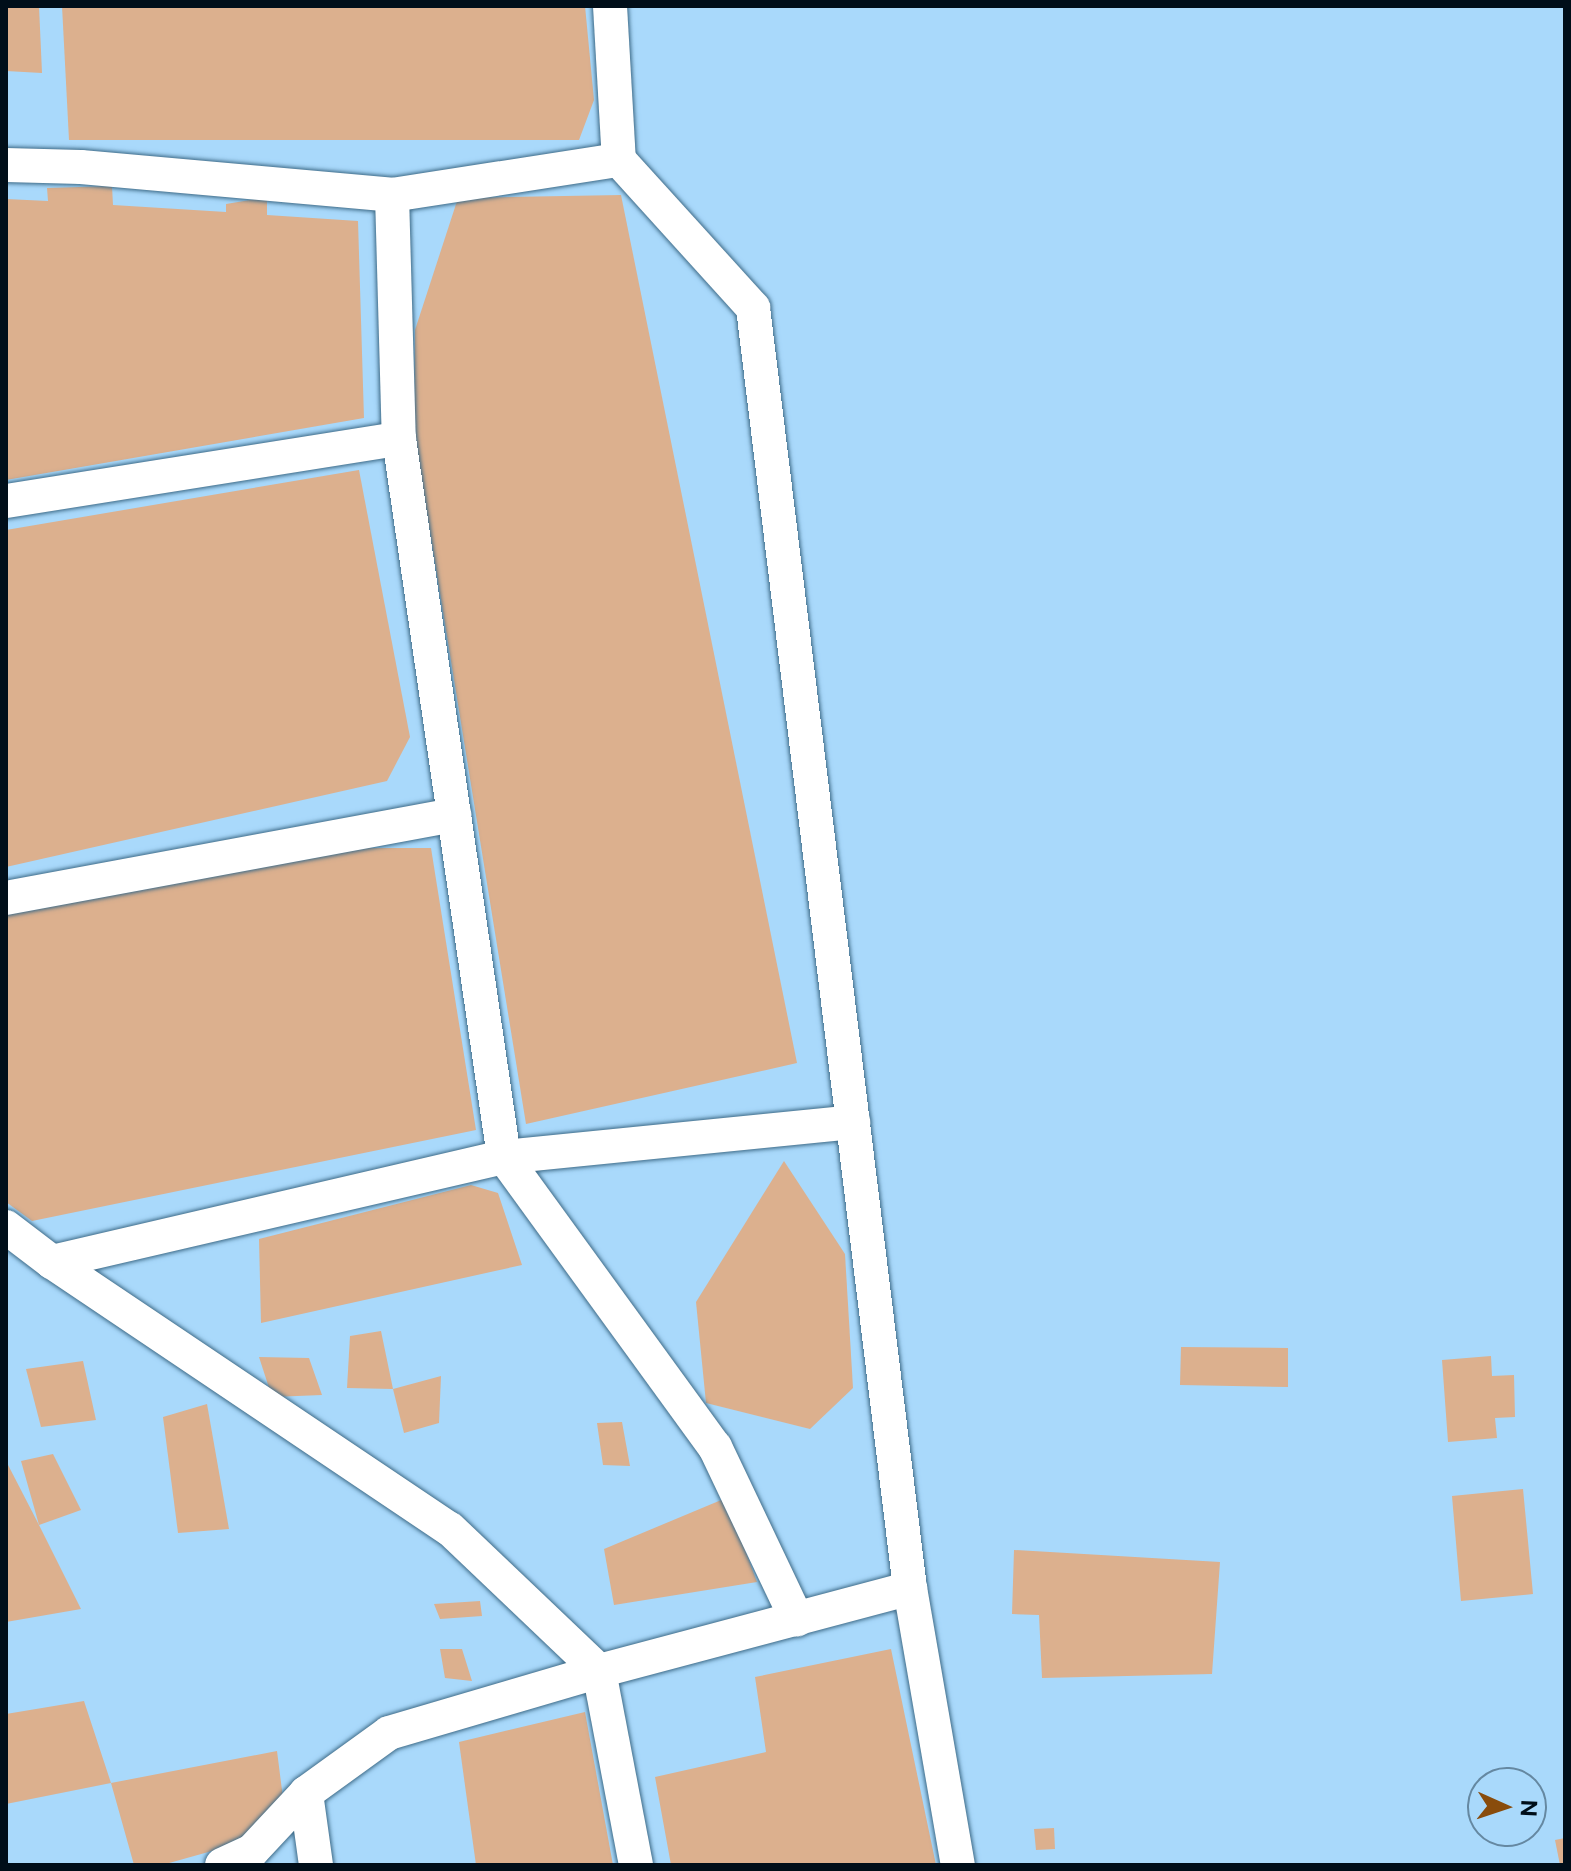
<!DOCTYPE html>
<html>
<head>
<meta charset="utf-8">
<style>
  body { margin:0 }
  #map { position:relative; width:1571px; height:1871px; overflow:hidden; background:#a9d9fb; font-family:"Public Sans",sans-serif }
  div>[style] { position:absolute }
  .building>* { inset:0; background:#dcb08e }
  .roads { filter:drop-shadow(0 0 2px #3e6b88) drop-shadow(0 0 2px #3e6b88) }
  .street>* { height:34px; margin:-17px; padding:0 17px; transform-origin:17px; border-radius:17px; background:#fff }
  span { translate:-50% -50%; white-space:nowrap; text-align:center; line-height:1.15; -webkit-text-stroke:6px #a9d9fb; paint-order:stroke }
  .frame { position:absolute; inset:0; border:8px solid #000e19; pointer-events:none }
  .north { position:absolute; left:1467px; top:1767px; width:80px; height:80px; box-sizing:border-box; background:#a9d9fb; border:2px solid #6588a1; border-radius:50%; rotate:93deg; font-size:22px; font-weight:700; line-height:32px; text-align:center; color:#000e19 }
  .north::after { content:''; display:block; margin:auto; width:28px; height:36px; background:#894c0c; clip-path:polygon(50% 0,100% 100%,50% 72%,0 100%) }
</style>
</head>
<body>
<div id="map">
  <div class="building">
    <i style="clip-path:polygon(6px 6px,39px 6px,42px 73px,6px 71px)"></i>
    <i style="clip-path:polygon(62px 6px,585px 6px,594px 100px,579px 140px,69px 140px)"></i>
    <i style="clip-path:polygon(112px 186px,113px 205px,226px 212px,226px 204px,267px 197px,267px 215px,358px 221px,364px 418px,6px 480px,6px 199px,48px 201px,47px 188px)"></i>
    <i style="clip-path:polygon(621px 195px,797px 1063px,526px 1124px,414px 433px,415px 330px,458px 198px)"></i>
    <i style="clip-path:polygon(359px 470px,410px 737px,387px 781px,6px 867px,6px 530px)"></i>
    <i style="clip-path:polygon(366px 848px,431px 848px,476px 1130px,32px 1221px,6px 1202px,6px 912px)"></i>
    <i style="clip-path:polygon(784px 1161px,845px 1254px,853px 1388px,810px 1429px,706px 1403px,696px 1302px)"></i>
    <i style="clip-path:polygon(471px 1185px,498px 1193px,522px 1265px,261px 1323px,259px 1239px)"></i>
    <i style="clip-path:polygon(381px 1331px,393px 1389px,347px 1388px,350px 1336px)"></i>
    <i style="clip-path:polygon(1181px 1347px,1288px 1348px,1288px 1387px,1180px 1385px)"></i>
    <i style="clip-path:polygon(1491px 1356px,1492px 1376px,1514px 1375px,1515px 1417px,1495px 1418px,1497px 1438px,1448px 1442px,1442px 1360px)"></i>
    <i style="clip-path:polygon(259px 1357px,309px 1358px,322px 1395px,272px 1397px)"></i>
    <i style="clip-path:polygon(83px 1361px,96px 1420px,41px 1427px,26px 1369px)"></i>
    <i style="clip-path:polygon(441px 1376px,439px 1423px,404px 1433px,393px 1389px)"></i>
    <i style="clip-path:polygon(207px 1404px,229px 1529px,178px 1533px,163px 1417px)"></i>
    <i style="clip-path:polygon(622px 1422px,630px 1466px,603px 1465px,597px 1423px)"></i>
    <i style="clip-path:polygon(53px 1454px,81px 1510px,39px 1525px,21px 1461px)"></i>
    <i style="clip-path:polygon(6px 1461px,39px 1525px,81px 1609px,6px 1622px)"></i>
    <i style="clip-path:polygon(1523px 1489px,1533px 1594px,1461px 1601px,1452px 1496px)"></i>
    <i style="clip-path:polygon(726px 1498px,757px 1582px,614px 1605px,604px 1549px)"></i>
    <i style="clip-path:polygon(1014px 1550px,1220px 1562px,1212px 1674px,1042px 1678px,1039px 1615px,1012px 1614px)"></i>
    <i style="clip-path:polygon(480px 1601px,482px 1616px,440px 1619px,434px 1604px)"></i>
    <i style="clip-path:polygon(440px 1649px,462px 1649px,472px 1681px,445px 1678px)"></i>
    <i style="clip-path:polygon(891px 1649px,936px 1865px,671px 1865px,655px 1777px,766px 1752px,755px 1677px)"></i>
    <i style="clip-path:polygon(84px 1701px,111px 1783px,277px 1751px,283px 1798px,244px 1842px,162px 1865px,134px 1865px,111px 1783px,6px 1804px,6px 1714px)"></i>
    <i style="clip-path:polygon(585px 1712px,613px 1865px,476px 1865px,459px 1742px)"></i>
    <i style="clip-path:polygon(1054px 1828px,1055px 1849px,1036px 1850px,1034px 1829px)"></i>
    <i style="clip-path:polygon(1565px 1838px,1565px 1865px,1560px 1865px,1555px 1840px)"></i>
  </div>
  <div class="roads">
    <div class="street">
      <i style="left:610px;top:6px;width:154px;rotate:86.7deg"></i>
      <i style="left:619px;top:160px;width:200px;rotate:47.8deg"></i>
      <i style="left:753px;top:308px;width:1290px;rotate:83.01deg"></i>
      <i style="left:910px;top:1588px;width:281px;rotate:80.2deg"></i>
      <i style="left:6px;top:165px;width:75px;rotate:1.5deg"></i>
      <i style="left:81px;top:167px;width:312px;rotate:5.1deg"></i>
      <i style="left:392px;top:195px;width:230px;rotate:-8.8deg"></i>
      <i style="left:392px;top:195px;width:244px;rotate:88.4deg"></i>
      <i style="left:399px;top:439px;width:726px;rotate:81.68deg"></i>
      <i style="left:504px;top:1157px;width:359px;rotate:54deg"></i>
      <i style="left:715px;top:1447px;width:191px;rotate:64.6deg"></i>
      <i style="left:6px;top:501px;width:398px;rotate:-9deg"></i>
      <i style="left:6px;top:898px;width:456px;rotate:-10.5deg"></i>
      <i style="left:6px;top:1227px;width:58px;rotate:37.3deg"></i>
      <i style="left:52px;top:1262px;width:479px;rotate:33.9deg"></i>
      <i style="left:450px;top:1529px;width:206px;rotate:43.6deg"></i>
      <i style="left:599px;top:1671px;width:197px;rotate:79.2deg"></i>
      <i style="left:52px;top:1262px;width:464px;rotate:-13.1deg"></i>
      <i style="left:504px;top:1157px;width:351px;rotate:-5.7deg"></i>
      <i style="left:306px;top:1793px;width:73px;rotate:82.1deg"></i>
      <i style="left:222px;top:1865px;width:33px;rotate:-25deg"></i>
      <i style="left:252px;top:1851px;width:79px;rotate:-47deg"></i>
      <i style="left:306px;top:1793px;width:102px;rotate:-35.9deg"></i>
      <i style="left:389px;top:1733px;width:219px;rotate:-16.4deg"></i>
      <i style="left:599px;top:1671px;width:322px;rotate:-14.9deg"></i>
    </div>
  </div>
  <div class="frame"></div>
  <div class="north">N</div>
</div>
</body>
</html>
